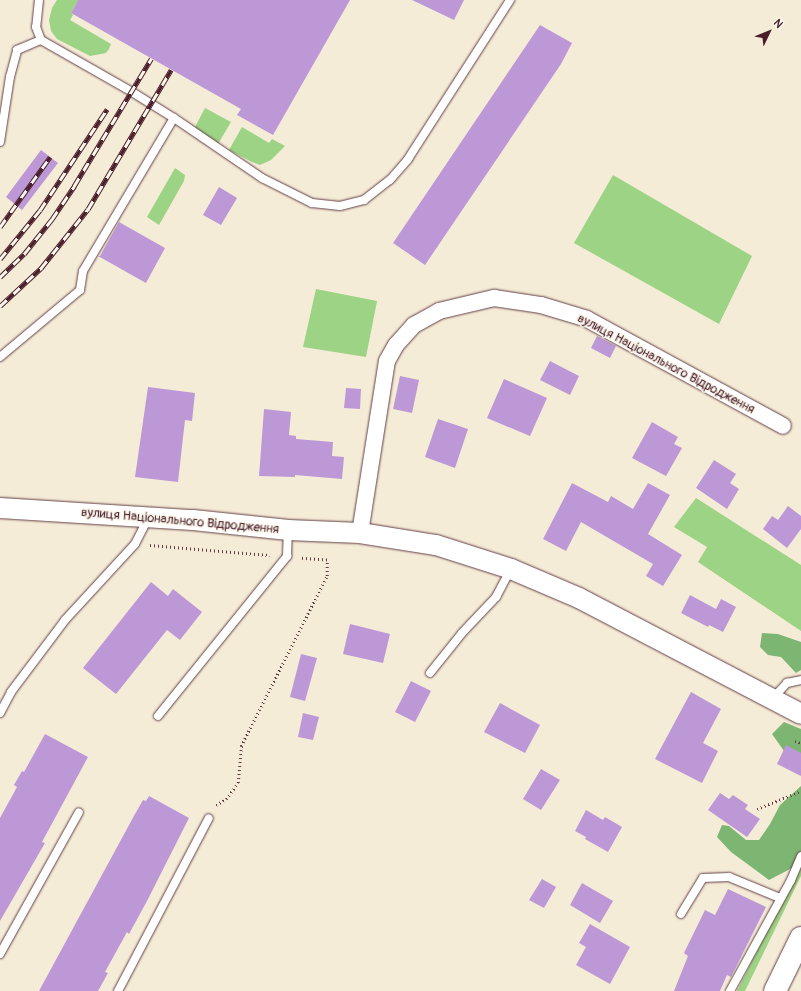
<!DOCTYPE html>
<html>
<head>
<meta charset="utf-8">
<style>
  body { margin:0 }
  #map { position:relative; width:801px; height:991px; overflow:hidden; background:#f5ecd7; font-family:Pangolin,sans-serif }
  div>[style] { position:absolute }
  .green>* { inset:0; background:#9cd384 }
  .forest>* { inset:0; background:#7db572 }
  .building>* { inset:0; background:#bc98d6 }
  .path>* { height:2.5px; margin-top:-1.25px; transform-origin:0; background:repeating-linear-gradient(90deg,#643e45 0 1px,transparent 0 4px) }
  .roads { filter:drop-shadow(0 0 1px #643e45) drop-shadow(0 0 1px #643e45) }
  .service>* { height:8px; margin:-4px; padding:0 4px; transform-origin:4px; border-radius:4px; background:#fff }
  .minor>* { height:16px; margin:-8px; padding:0 8px; transform-origin:8px; border-radius:8px; background:#fff }
  .tertiary>* { height:20px; margin:-10px; padding:0 10px; transform-origin:10px; border-radius:10px; background:#fff }
  .trunk>* { height:22px; margin:-11px; padding:0 11px; transform-origin:11px; border-radius:11px; background:#fff }
  .rail>* { height:4.5px; margin-top:-2.25px; transform-origin:0; background:repeating-linear-gradient(90deg,#fbf7ec 0 9px,#4a1f2b 0 18px); box-sizing:border-box; border-block:1px solid #4a1f2b }
  span { translate:-50% -50%; white-space:nowrap; text-align:center; line-height:1.15; -webkit-text-stroke:3px #fbf7ec; paint-order:stroke }
  .street-label { font-size:13px; color:#4a1f2b }
  .north { position:absolute; left:749px; top:12px; width:40px; height:40px; -webkit-text-stroke:3px #fbf7ec; paint-order:stroke; rotate:47deg; font-size:11px; font-weight:700; line-height:16px; text-align:center; color:#4a1f2b }
  .north::after { content:''; display:block; margin:auto; width:14px; height:18px; background:#4a1f2b; clip-path:polygon(50% 0,100% 100%,50% 72%,0 100%) }
</style>
</head>
<body>
<div id="map">
  <div class="green">
    <i style="clip-path:polygon(57px 0,78px 0,71px 13px,73px 15px,70px 20px,111px 44px,109px 49px,106px 53px,90px 56px,57px 39px,51px 31px,49px 20px,52px 8px)"></i>
    <i style="clip-path:polygon(205px 108px,231px 122px,218px 144px,198px 132px,195px 127px)"></i>
    <i style="clip-path:polygon(242px 127px,269px 143px,272px 139px,285px 146px,271px 160px,260px 165px,252px 162px,229px 150px)"></i>
    <i style="clip-path:polygon(175px 168px,185px 175px,184px 181px,159px 225px,147px 217px)"></i>
    <i style="clip-path:polygon(613px 175px,752px 256px,719px 324px,574px 243px)"></i>
    <i style="clip-path:polygon(316px 289px,377px 301px,366px 357px,303px 347px)"></i>
    <i style="clip-path:polygon(696px 498px,801px 565px,801px 631px,698px 562px,707px 547px,674px 527px)"></i>
    <i style="clip-path:polygon(801px 864px,801px 876px,745px 991px,737px 991px)"></i>
  </div>
  <div class="forest">
    <i style="clip-path:polygon(762px 633px,778px 634px,801px 642px,801px 670px,796px 673px,781px 657px,768px 655px,760px 647px)"></i>
    <i style="clip-path:polygon(784px 722px,801px 729px,801px 775px,772px 734px)"></i>
    <i style="clip-path:polygon(801px 786px,801px 851px,792px 868px,769px 880px,731px 852px,717px 837px,722px 825px,729px 826px,746px 840px,759px 840px,770px 824px,780px 805px)"></i>
  </div>
  <div class="building">
    <i style="clip-path:polygon(78px 0,350px 0,273px 135px,237px 115px,241px 109px,71px 13px)"></i>
    <i style="clip-path:polygon(412px 0,464px 0,454px 20px)"></i>
    <i style="clip-path:polygon(540px 25px,572px 43px,561px 64px,425px 265px,393px 243px)"></i>
    <i style="clip-path:polygon(41px 150px,58px 163px,22px 210px,6px 197px)"></i>
    <i style="clip-path:polygon(219px 187px,237px 198px,221px 225px,203px 215px)"></i>
    <i style="clip-path:polygon(119px 222px,165px 248px,146px 283px,98px 256px,100px 256px)"></i>
    <i style="clip-path:polygon(597px 336px,616px 346px,610px 358px,591px 348px)"></i>
    <i style="clip-path:polygon(550px 361px,579px 376px,570px 395px,540px 380px)"></i>
    <i style="clip-path:polygon(400px 376px,419px 380px,412px 413px,393px 409px)"></i>
    <i style="clip-path:polygon(504px 379px,547px 398px,530px 436px,487px 418px)"></i>
    <i style="clip-path:polygon(148px 387px,195px 393px,192px 421px,185px 420px,178px 482px,135px 477px)"></i>
    <i style="clip-path:polygon(346px 388px,361px 389px,360px 409px,344px 408px)"></i>
    <i style="clip-path:polygon(264px 409px,291px 412px,289px 435px,296px 436px,296px 439px,333px 442px,332px 456px,344px 457px,342px 479px,295px 475px,295px 477px,259px 476px)"></i>
    <i style="clip-path:polygon(438px 419px,468px 429px,455px 468px,425px 457px)"></i>
    <i style="clip-path:polygon(652px 422px,678px 437px,674px 444px,682px 448px,666px 476px,632px 458px)"></i>
    <i style="clip-path:polygon(714px 460px,736px 474px,730px 483px,739px 489px,727px 509px,696px 488px)"></i>
    <i style="clip-path:polygon(572px 483px,608px 502px,611px 496px,633px 509px,648px 483px,670px 495px,648px 534px,682px 555px,663px 586px,646px 576px,653px 564px,581px 522px,566px 551px,543px 539px)"></i>
    <i style="clip-path:polygon(788px 506px,801px 516px,801px 529px,787px 548px,763px 529px,772px 516px,778px 520px)"></i>
    <i style="clip-path:polygon(151px 582px,168px 596px,173px 589px,202px 612px,180px 640px,167px 630px,116px 694px,83px 668px)"></i>
    <i style="clip-path:polygon(690px 595px,716px 609px,721px 599px,736px 607px,723px 632px,709px 625px,708px 627px,681px 613px)"></i>
    <i style="clip-path:polygon(350px 624px,390px 634px,383px 663px,343px 654px)"></i>
    <i style="clip-path:polygon(301px 654px,317px 658px,305px 701px,290px 697px)"></i>
    <i style="clip-path:polygon(411px 681px,431px 691px,415px 722px,395px 712px)"></i>
    <i style="clip-path:polygon(691px 692px,721px 709px,703px 743px,718px 751px,702px 783px,655px 759px)"></i>
    <i style="clip-path:polygon(500px 703px,540px 725px,525px 753px,484px 732px)"></i>
    <i style="clip-path:polygon(303px 713px,319px 717px,313px 740px,298px 737px)"></i>
    <i style="clip-path:polygon(45px 734px,88px 757px,42px 842px,45px 843px,0 921px,0 818px,17px 787px,14px 785px,22px 771px,24px 772px)"></i>
    <i style="clip-path:polygon(786px 745px,801px 753px,801px 776px,777px 764px)"></i>
    <i style="clip-path:polygon(541px 769px,560px 780px,541px 810px,523px 799px)"></i>
    <i style="clip-path:polygon(720px 793px,729px 799px,733px 795px,748px 805px,745px 809px,760px 819px,747px 837px,708px 810px)"></i>
    <i style="clip-path:polygon(149px 796px,189px 818px,147px 901px,129px 934px,127px 932px,105px 972px,108px 973px,98px 991px,39px 991px,135px 814px,143px 800px,146px 801px)"></i>
    <i style="clip-path:polygon(586px 810px,603px 820px,605px 817px,622px 827px,608px 852px,585px 839px,586px 837px,575px 831px)"></i>
    <i style="clip-path:polygon(542px 879px,556px 887px,544px 908px,529px 900px)"></i>
    <i style="clip-path:polygon(582px 883px,613px 901px,600px 923px,570px 905px)"></i>
    <i style="clip-path:polygon(728px 889px,766px 907px,731px 977px,727px 975px,720px 991px,674px 991px,688px 956px,684px 953px,705px 910px,715px 915px)"></i>
    <i style="clip-path:polygon(590px 924px,630px 947px,610px 984px,576px 965px,586px 947px,579px 943px)"></i>
  </div>
  <div class="path">
    <i style="left:150px;top:545px;width:120px;rotate:4.8deg"></i>
    <i style="left:795px;top:741px;width:6px;rotate:18deg"></i>
    <i style="left:216px;top:805px;width:12px;rotate:-31deg"></i>
    <i style="left:226px;top:799px;width:20px;rotate:-53deg"></i>
    <i style="left:238px;top:783px;width:37px;rotate:-85deg"></i>
    <i style="left:241px;top:746px;width:191px;rotate:-63.2deg"></i>
    <i style="left:327px;top:576px;width:16px;rotate:-90deg"></i>
    <i style="left:327px;top:560px;width:26px;rotate:-176deg"></i>
    <i style="left:757px;top:809px;width:48px;rotate:-22.2deg"></i>
  </div>
  <div class="roads">
    <div class="service">
      <i style="left:39px;top:0;width:27px;rotate:96deg"></i>
      <i style="left:36px;top:27px;width:14px;rotate:69deg"></i>
      <i style="left:41px;top:40px;width:105px;rotate:29.7deg"></i>
      <i style="left:132px;top:92px;width:49px;rotate:31.8deg"></i>
      <i style="left:0;top:142px;width:66px;rotate:-81.3deg"></i>
      <i style="left:10px;top:77px;width:28px;rotate:-75deg"></i>
      <i style="left:17px;top:50px;width:26px;rotate:-23deg"></i>
      <i style="left:0;top:357px;width:104px;rotate:-39.9deg"></i>
      <i style="left:80px;top:290px;width:19px;rotate:-81deg"></i>
      <i style="left:83px;top:271px;width:178px;rotate:-59.3deg"></i>
      <i style="left:174px;top:118px;width:107px;rotate:34.3deg"></i>
      <i style="left:262px;top:178px;width:56px;rotate:26.6deg"></i>
      <i style="left:312px;top:203px;width:28px;rotate:6deg"></i>
      <i style="left:340px;top:206px;width:25px;rotate:-14deg"></i>
      <i style="left:364px;top:200px;width:33px;rotate:-38deg"></i>
      <i style="left:390px;top:180px;width:28px;rotate:-49deg"></i>
      <i style="left:408px;top:159px;width:189px;rotate:-57.3deg"></i>
      <i style="left:430px;top:673px;width:51px;rotate:-51.3deg"></i>
      <i style="left:462px;top:633px;width:50px;rotate:-46.6deg"></i>
      <i style="left:496px;top:597px;width:32px;rotate:-62deg"></i>
      <i style="left:773px;top:698px;width:21px;rotate:-47deg"></i>
      <i style="left:787px;top:683px;width:14px;rotate:-12deg"></i>
      <i style="left:0;top:713px;width:24px;rotate:-62deg"></i>
      <i style="left:11px;top:692px;width:90px;rotate:-53.1deg"></i>
      <i style="left:65px;top:620px;width:103px;rotate:-47.4deg"></i>
      <i style="left:135px;top:544px;width:30px;rotate:-63deg"></i>
      <i style="left:158px;top:716px;width:206px;rotate:-51.1deg"></i>
      <i style="left:287px;top:556px;width:26px;rotate:-88deg"></i>
      <i style="left:681px;top:914px;width:42px;rotate:-58.6deg"></i>
      <i style="left:703px;top:878px;width:26px;rotate:-2deg"></i>
      <i style="left:729px;top:877px;width:55px;rotate:22.4deg"></i>
      <i style="left:0;top:954px;width:162px;rotate:-60.9deg"></i>
      <i style="left:118px;top:991px;width:195px;rotate:-62.3deg"></i>
      <i style="left:730px;top:991px;width:127px;rotate:-61.2deg"></i>
      <i style="left:791px;top:880px;width:26px;rotate:-67deg"></i>
    </div>
    <div class="minor">
      <i style="left:360px;top:533px;width:174px;rotate:-81.1deg"></i>
      <i style="left:387px;top:361px;width:18px;rotate:-61deg"></i>
      <i style="left:396px;top:345px;width:27px;rotate:-48deg"></i>
      <i style="left:414px;top:325px;width:29px;rotate:-29deg"></i>
      <i style="left:439px;top:311px;width:57px;rotate:-13.3deg"></i>
      <i style="left:494px;top:298px;width:48px;rotate:8.5deg"></i>
      <i style="left:541px;top:305px;width:48px;rotate:16.9deg"></i>
      <i style="left:587px;top:319px;width:223px;rotate:28.6deg"></i>
    </div>
    <div class="tertiary">
      <i style="left:0;top:508px;width:193px;rotate:3.6deg"></i>
      <i style="left:193px;top:520px;width:96px;rotate:6deg"></i>
      <i style="left:288px;top:530px;width:72px;rotate:2.4deg"></i>
      <i style="left:360px;top:533px;width:77px;rotate:9deg"></i>
      <i style="left:436px;top:545px;width:79px;rotate:17.7deg"></i>
      <i style="left:511px;top:569px;width:74px;rotate:23.1deg"></i>
      <i style="left:579px;top:598px;width:250px;rotate:27.6deg"></i>
    </div>
    <div class="trunk">
      <i style="left:775px;top:991px;width:59px;rotate:-63.9deg"></i>
    </div>
  </div>
  <div class="rail">
    <i style="left:0;top:227px;width:86px;rotate:-54.5deg"></i>
    <i style="left:0;top:259px;width:63px;rotate:-50.8deg"></i>
    <i style="left:40px;top:210px;width:121px;rotate:-56.4deg"></i>
    <i style="left:0;top:277px;width:33px;rotate:-44deg"></i>
    <i style="left:24px;top:254px;width:45px;rotate:-51.3deg"></i>
    <i style="left:52px;top:219px;width:40px;rotate:-56deg"></i>
    <i style="left:74px;top:186px;width:149px;rotate:-58.8deg"></i>
    <i style="left:0;top:306px;width:56px;rotate:-42.8deg"></i>
    <i style="left:41px;top:268px;width:75px;rotate:-51.5deg"></i>
    <i style="left:88px;top:209px;width:162px;rotate:-59.2deg"></i>
  </div>
  <div class="street-label">
    <span style="left:666px;top:364px;rotate:28deg">вулиця Національного Відродження</span>
    <span style="left:180px;top:521px;rotate:5deg">вулиця Національного Відродження</span>
  </div>
  <div class="north">N</div>
</div>
</body>
</html>
